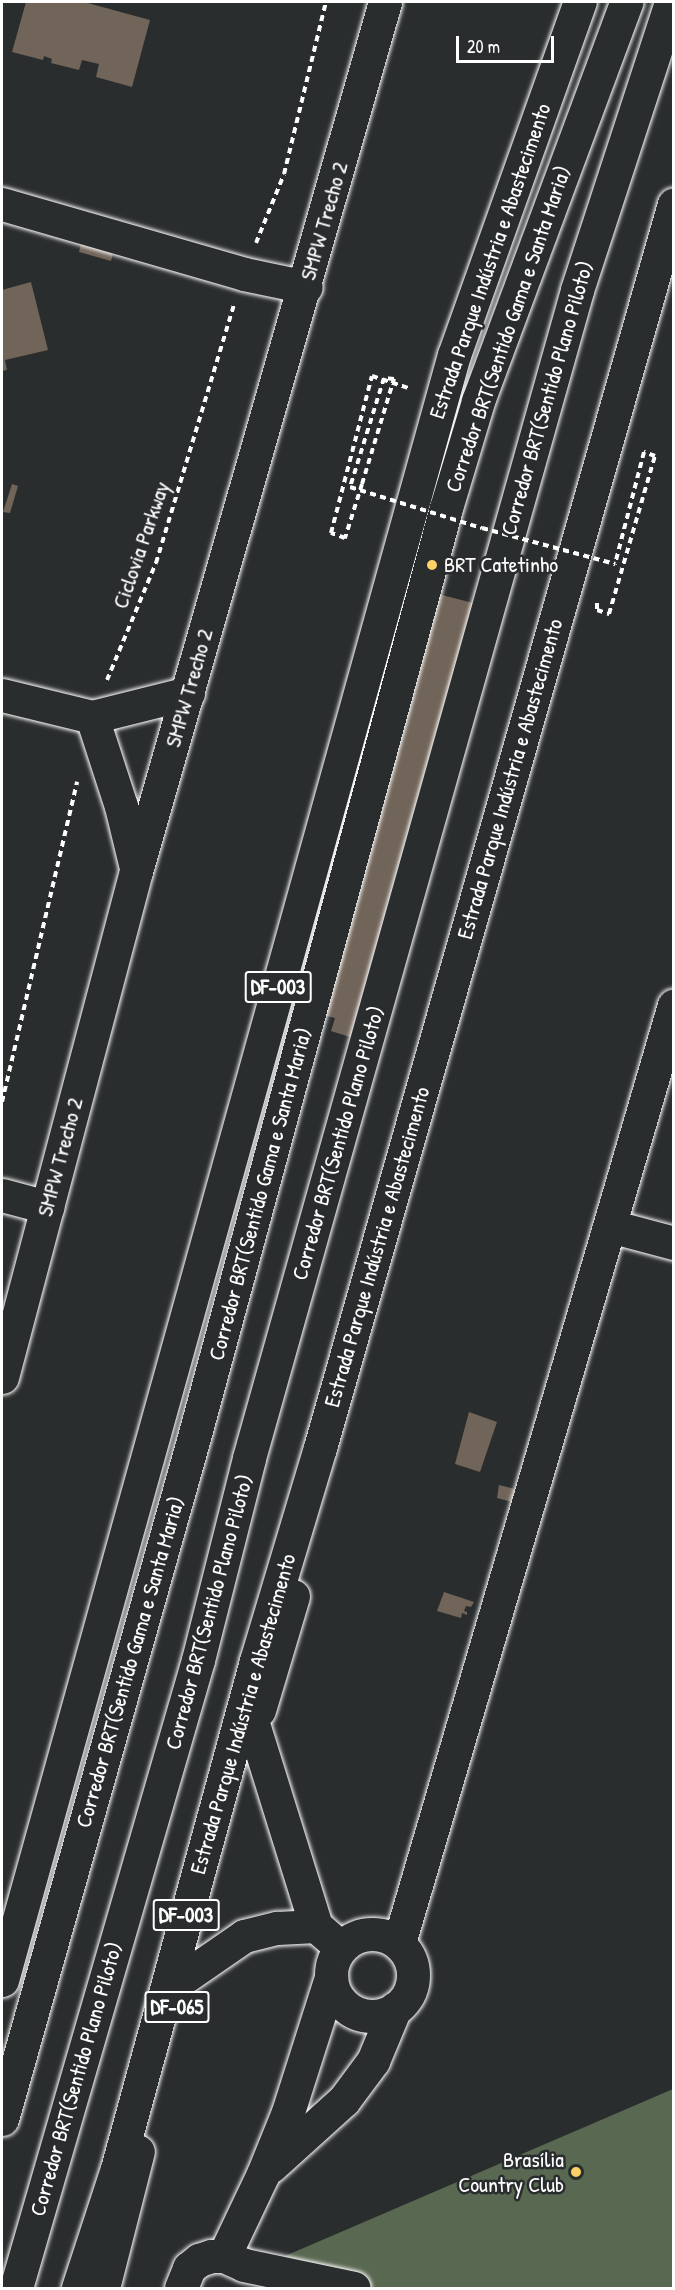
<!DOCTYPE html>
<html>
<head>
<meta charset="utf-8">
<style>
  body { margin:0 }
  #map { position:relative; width:675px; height:2290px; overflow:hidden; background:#2a2d2e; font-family:"Patrick Hand",sans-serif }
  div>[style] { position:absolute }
  .green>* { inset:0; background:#596851 }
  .building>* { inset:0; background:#716458 }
  .path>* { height:4px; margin-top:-2px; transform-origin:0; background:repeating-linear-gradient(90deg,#fff 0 6px,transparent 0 10.5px) }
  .roads { filter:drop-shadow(0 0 2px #fff) drop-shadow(0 0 2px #fff) }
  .minor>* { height:33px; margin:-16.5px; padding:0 16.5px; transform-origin:16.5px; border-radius:16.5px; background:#2a2d2e }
  .minor>.ring { margin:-16.5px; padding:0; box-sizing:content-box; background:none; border:33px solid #2a2d2e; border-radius:50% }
  .major>* { height:33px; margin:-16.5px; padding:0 16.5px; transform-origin:16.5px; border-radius:16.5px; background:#2a2d2e }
  .highway>* { height:33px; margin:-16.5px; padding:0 16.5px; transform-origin:16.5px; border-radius:16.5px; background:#2a2d2e }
  .path-bridge>* { height:4px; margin-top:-2px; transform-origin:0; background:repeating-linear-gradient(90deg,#fff 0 6px,transparent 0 10.5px) }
  .dots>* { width:16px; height:16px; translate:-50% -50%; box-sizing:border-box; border:3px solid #2a2d2e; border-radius:50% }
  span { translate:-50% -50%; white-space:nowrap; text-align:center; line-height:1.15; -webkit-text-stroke:5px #2a2d2e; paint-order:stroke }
  .shield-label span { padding:2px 4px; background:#2a2d2e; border:2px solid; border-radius:4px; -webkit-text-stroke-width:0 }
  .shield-label { font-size:21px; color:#fff; font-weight:700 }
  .street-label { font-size:22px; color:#fff }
  .poi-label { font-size:22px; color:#fff }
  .left { translate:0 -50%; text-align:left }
  .right { translate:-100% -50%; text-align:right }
  .frame { position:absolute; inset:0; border:3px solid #fff; pointer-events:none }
  .scale { position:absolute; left:456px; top:36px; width:98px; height:27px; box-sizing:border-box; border:3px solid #fff; border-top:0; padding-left:8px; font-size:18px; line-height:21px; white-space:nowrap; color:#fff; -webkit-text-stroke:4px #2a2d2e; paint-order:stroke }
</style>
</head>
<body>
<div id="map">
  <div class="green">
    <i style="clip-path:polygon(673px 2089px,673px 2288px,277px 2288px,285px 2256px)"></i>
  </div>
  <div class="building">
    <i style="clip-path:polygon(26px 2px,84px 2px,150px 20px,132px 87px,96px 77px,99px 64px,82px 60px,79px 70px,51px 63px,52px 59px,44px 56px,43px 60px,12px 52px)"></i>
    <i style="clip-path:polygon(87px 220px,119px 229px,111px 261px,79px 252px)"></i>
    <i style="clip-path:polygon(31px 282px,48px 350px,5px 360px,7px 370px,2px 371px,2px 290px)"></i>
    <i style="clip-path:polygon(12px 484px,18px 486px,10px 513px,3px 512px)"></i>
    <i style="clip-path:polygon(434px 593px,477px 604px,353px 1038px,331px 1031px,335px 1018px,315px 1013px)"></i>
    <i style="clip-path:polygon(469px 1412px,497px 1422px,480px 1472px,455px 1464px)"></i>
    <i style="clip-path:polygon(499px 1485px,515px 1489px,512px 1502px,497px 1498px)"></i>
    <i style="clip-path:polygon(444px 1592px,474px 1602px,471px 1607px,466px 1606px,464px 1611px,467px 1612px,467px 1615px,462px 1613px,461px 1618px,437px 1611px)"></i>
  </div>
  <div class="path">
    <i style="left:256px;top:243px;width:74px;rotate:-67.9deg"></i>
    <i style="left:284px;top:174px;width:177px;rotate:-76.3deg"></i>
    <i style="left:362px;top:484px;width:57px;rotate:107.5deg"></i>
    <i style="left:345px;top:538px;width:15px;rotate:-160deg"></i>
    <i style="left:331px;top:533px;width:162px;rotate:-75.4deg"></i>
    <i style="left:372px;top:376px;width:41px;rotate:18.4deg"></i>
    <i style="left:597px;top:603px;width:7px;rotate:90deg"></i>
    <i style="left:597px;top:610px;width:13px;rotate:18deg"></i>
    <i style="left:609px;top:614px;width:165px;rotate:-73.8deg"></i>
    <i style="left:655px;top:456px;width:12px;rotate:-160deg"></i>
    <i style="left:644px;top:452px;width:116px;rotate:104.5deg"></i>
    <i style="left:107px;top:680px;width:127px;rotate:-67.3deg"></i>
    <i style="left:156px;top:563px;width:270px;rotate:-73.2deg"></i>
    <i style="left:2px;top:1102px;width:329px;rotate:-76.8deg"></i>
  </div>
  <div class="roads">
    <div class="minor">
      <i style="left:2px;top:204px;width:252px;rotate:16.1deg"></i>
      <i style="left:244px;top:274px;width:63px;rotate:11.8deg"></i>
      <i style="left:2px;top:695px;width:93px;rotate:13.7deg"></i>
      <i style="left:92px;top:717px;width:99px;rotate:-14deg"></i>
      <i style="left:92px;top:717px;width:94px;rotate:72deg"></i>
      <i style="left:121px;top:806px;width:64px;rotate:76.4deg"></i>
      <i style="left:2px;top:1195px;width:47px;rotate:14.9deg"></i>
      <i style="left:610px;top:1226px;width:66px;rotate:14.9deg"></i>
      <i style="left:2px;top:1377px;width:523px;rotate:-75.17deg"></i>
      <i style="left:136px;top:871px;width:904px;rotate:-74.01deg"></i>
      <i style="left:254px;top:1727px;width:208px;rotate:72.7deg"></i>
      <i style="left:316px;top:1926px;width:33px;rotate:41deg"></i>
      <i class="ring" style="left:331px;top:1934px;width:49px;height:49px"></i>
      <i style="left:399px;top:1943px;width:977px;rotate:-73.66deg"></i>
      <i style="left:186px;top:1976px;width:70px;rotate:-34.6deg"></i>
      <i style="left:244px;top:1936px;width:34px;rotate:-14deg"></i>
      <i style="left:277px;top:1928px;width:39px;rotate:-3deg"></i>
      <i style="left:2px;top:2119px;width:716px;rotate:-74.27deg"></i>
      <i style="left:196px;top:1430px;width:955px;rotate:-74.83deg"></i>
      <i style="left:446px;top:508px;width:112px;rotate:-73.3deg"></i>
      <i style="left:478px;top:401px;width:426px;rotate:-69.6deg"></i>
      <i style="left:271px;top:2166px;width:98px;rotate:-42.1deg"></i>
      <i style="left:344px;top:2100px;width:49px;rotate:-53.4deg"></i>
      <i style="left:373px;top:2061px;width:57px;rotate:-67.5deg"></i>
      <i style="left:224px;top:2256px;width:91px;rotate:-64.6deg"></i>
      <i style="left:263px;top:2174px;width:67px;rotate:-68deg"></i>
      <i style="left:288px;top:2112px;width:142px;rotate:-72.3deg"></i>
      <i style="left:244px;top:2265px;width:112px;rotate:11.8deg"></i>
      <i style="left:16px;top:2288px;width:654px;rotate:-73.84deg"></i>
      <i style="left:198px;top:1660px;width:208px;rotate:-75.8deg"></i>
      <i style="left:249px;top:1458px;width:1213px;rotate:-74.31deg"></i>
      <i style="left:577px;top:290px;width:303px;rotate:-71.9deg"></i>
      <i style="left:181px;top:2288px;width:22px;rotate:-68deg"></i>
      <i style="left:189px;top:2268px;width:13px;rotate:-39deg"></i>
      <i style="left:199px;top:2260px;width:13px;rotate:-18deg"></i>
      <i style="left:211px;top:2256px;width:13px"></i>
      <i style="left:224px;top:2256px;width:20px;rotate:24deg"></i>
    </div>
    <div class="major">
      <i style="left:259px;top:1710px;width:119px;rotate:-73.4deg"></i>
      <i style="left:103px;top:2288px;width:141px;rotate:-75.7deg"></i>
    </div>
    <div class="highway">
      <i style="left:2px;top:1980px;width:1687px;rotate:-74.46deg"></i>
      <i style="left:454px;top:355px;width:375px;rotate:-70.4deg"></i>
      <i style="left:78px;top:2288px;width:125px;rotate:-71.9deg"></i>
      <i style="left:117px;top:2169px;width:527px;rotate:-74.7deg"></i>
      <i style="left:256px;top:1661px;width:222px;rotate:-73.3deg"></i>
      <i style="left:320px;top:1448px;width:1293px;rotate:-74.12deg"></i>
    </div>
  </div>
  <div class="path-bridge">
    <i style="left:362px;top:484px;width:110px;rotate:-73.1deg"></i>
    <i style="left:394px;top:379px;width:10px;rotate:-174deg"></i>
    <i style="left:384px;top:378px;width:114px;rotate:107.3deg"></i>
    <i style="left:350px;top:487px;width:138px;rotate:17.3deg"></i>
    <i style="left:482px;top:528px;width:138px;rotate:15.1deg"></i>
  </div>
  <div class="dots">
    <i style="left:432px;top:565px;background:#ffd166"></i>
    <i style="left:576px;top:2172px;background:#ffd166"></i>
  </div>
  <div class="shield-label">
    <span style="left:278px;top:987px">DF-003</span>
    <span style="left:186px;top:1915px">DF-003</span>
    <span style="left:177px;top:2007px">DF-065</span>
  </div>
  <div class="street-label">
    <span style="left:324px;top:221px;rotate:-74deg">SMPW Trecho 2</span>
    <span style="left:490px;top:261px;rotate:-71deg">Estrada Parque Indústria e Abastecimento</span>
    <span style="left:508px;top:329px;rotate:-71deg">Corredor BRT(Sentido Gama e Santa Maria)</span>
    <span style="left:547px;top:398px;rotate:-74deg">Corredor BRT(Sentido Plano Piloto)</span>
    <span style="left:141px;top:545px;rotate:-71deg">Ciclovia Parkway</span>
    <span style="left:189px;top:688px;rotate:-74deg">SMPW Trecho 2</span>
    <span style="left:510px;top:779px;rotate:-74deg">Estrada Parque Indústria e Abastecimento</span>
    <span style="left:338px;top:1143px;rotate:-74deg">Corredor BRT(Sentido Plano Piloto)</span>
    <span style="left:60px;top:1157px;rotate:-75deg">SMPW Trecho 2</span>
    <span style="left:260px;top:1194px;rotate:-75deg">Corredor BRT(Sentido Gama e Santa Maria)</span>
    <span style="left:377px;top:1247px;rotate:-74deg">Estrada Parque Indústria e Abastecimento</span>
    <span style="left:209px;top:1612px;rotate:-75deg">Corredor BRT(Sentido Plano Piloto)</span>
    <span style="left:130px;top:1662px;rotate:-74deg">Corredor BRT(Sentido Gama e Santa Maria)</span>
    <span style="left:243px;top:1714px;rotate:-74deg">Estrada Parque Indústria e Abastecimento</span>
    <span style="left:76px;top:2079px;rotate:-74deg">Corredor BRT(Sentido Plano Piloto)</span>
  </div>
  <div class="poi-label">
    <span class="left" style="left:444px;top:565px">BRT Catetinho</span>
    <span class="right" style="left:564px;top:2172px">Brasília<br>Country Club</span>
  </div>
  <div class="frame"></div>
  <div class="scale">20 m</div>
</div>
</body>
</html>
